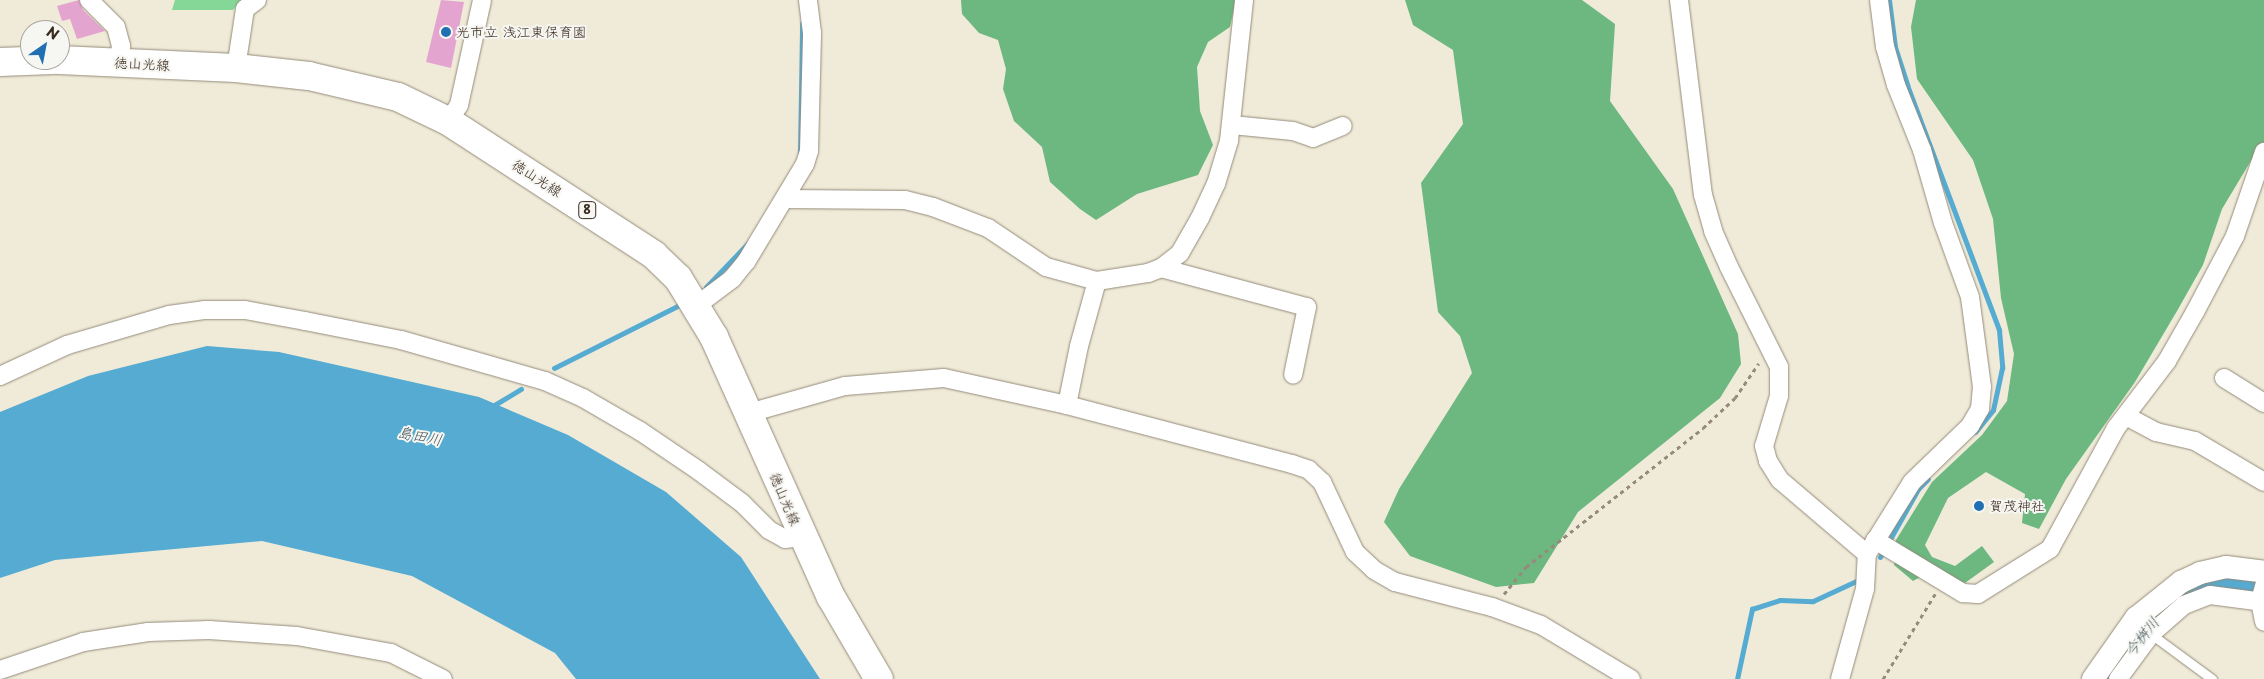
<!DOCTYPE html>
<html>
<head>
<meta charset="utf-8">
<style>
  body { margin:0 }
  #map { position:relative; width:2264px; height:679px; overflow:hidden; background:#efebd8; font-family:"Playpen Sans","Klee One",sans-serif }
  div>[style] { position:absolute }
  .green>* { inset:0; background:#85d797 }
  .forest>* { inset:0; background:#6cb880 }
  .water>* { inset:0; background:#55abd1 }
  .stream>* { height:5px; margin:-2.5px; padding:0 2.5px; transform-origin:2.5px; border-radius:2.5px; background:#55abd1 }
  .river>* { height:31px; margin:-15.5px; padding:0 15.5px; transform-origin:15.5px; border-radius:15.5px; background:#55abd1 }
  .building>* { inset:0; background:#e4a4d0 }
  .path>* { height:3px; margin-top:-1.5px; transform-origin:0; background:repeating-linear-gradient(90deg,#958a7b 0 4px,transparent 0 8px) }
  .roads { filter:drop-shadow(0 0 1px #958a7b) drop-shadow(0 0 1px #958a7b) }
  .service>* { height:9px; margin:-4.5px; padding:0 4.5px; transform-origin:4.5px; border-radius:4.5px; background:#fff }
  .minor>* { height:18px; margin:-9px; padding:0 9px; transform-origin:9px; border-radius:9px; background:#fff }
  .tertiary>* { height:22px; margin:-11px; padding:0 11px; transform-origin:11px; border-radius:11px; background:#fff }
  .primary>* { height:28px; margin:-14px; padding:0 14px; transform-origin:14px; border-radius:14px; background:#fff }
  .dots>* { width:14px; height:14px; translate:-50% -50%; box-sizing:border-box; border:2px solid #f6f6f2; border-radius:50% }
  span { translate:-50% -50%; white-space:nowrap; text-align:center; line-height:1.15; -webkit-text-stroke:4px #f6f6f2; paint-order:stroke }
  .shield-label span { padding:1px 4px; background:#f6f6f2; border:1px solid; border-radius:4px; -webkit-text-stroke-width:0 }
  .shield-label { font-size:12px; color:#3b2a1e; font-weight:700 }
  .poi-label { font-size:14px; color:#3b2a1e }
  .left { translate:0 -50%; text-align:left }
  .street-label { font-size:14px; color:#3b2a1e }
  .water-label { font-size:15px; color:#44575d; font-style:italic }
  .north { position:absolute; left:20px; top:20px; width:50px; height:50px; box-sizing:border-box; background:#f6f6f2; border:1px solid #aba49d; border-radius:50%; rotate:33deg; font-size:14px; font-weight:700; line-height:20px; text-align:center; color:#3b2a1e }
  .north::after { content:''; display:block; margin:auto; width:18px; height:22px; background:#1f6fb2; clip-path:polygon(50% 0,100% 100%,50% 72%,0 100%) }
</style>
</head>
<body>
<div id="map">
  <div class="green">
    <i style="clip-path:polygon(175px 0,241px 0,233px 10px,172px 10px)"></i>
  </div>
  <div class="forest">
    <i style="clip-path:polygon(961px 0,1236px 0,1230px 27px,1208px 42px,1197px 67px,1200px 111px,1213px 145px,1198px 175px,1137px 194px,1096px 220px,1080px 209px,1050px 182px,1042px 147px,1014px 121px,1003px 89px,1006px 69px,998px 40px,979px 33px,962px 14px)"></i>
    <i style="clip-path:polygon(1405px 0,1582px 0,1615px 24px,1610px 101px,1673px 189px,1738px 334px,1741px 364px,1720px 398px,1578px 512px,1534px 583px,1496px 587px,1410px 556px,1384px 522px,1399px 489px,1472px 373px,1460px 336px,1438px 312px,1421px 183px,1463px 124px,1453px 50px,1413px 25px)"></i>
    <i style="clip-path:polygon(1916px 0,2264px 0,2264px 152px,2252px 159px,2222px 209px,2203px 265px,2177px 311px,2135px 382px,2066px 479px,2039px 529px,2022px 523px,2025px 494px,1986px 472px,1948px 498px,1925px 545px,1932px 557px,1955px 566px,1982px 546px,1994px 562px,1965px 583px,1932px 571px,1913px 581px,1894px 565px,1896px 540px,1932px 482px,1982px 435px,2007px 401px,2014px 354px,2001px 298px,1993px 219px,1973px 160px,1917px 79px,1911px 27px)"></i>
  </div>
  <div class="water">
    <i style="clip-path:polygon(207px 346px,279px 352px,479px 397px,568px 435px,666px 492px,741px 557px,820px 679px,576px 679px,555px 653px,412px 576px,262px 541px,55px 560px,0 578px,0 412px,88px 376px)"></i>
  </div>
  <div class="stream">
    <i style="left:1889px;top:0;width:47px;rotate:82.7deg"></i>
    <i style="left:1895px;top:47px;width:40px;rotate:72deg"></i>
    <i style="left:1907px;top:85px;width:262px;rotate:69.4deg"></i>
    <i style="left:1999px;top:330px;width:38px;rotate:85deg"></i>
    <i style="left:2002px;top:368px;width:43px;rotate:102.1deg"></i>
    <i style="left:1993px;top:410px;width:28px;rotate:129deg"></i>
    <i style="left:800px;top:157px;width:134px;rotate:-89.1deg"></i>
    <i style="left:706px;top:287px;width:61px;rotate:-46.3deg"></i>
    <i style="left:554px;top:368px;width:142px;rotate:-26.7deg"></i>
    <i style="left:491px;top:407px;width:35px;rotate:-31deg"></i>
    <i style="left:1880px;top:557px;width:78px;rotate:-60.8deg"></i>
    <i style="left:1918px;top:489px;width:14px;rotate:-45deg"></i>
    <i style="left:1737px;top:679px;width:72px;rotate:-77.9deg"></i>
    <i style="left:1752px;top:609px;width:29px;rotate:-18deg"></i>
    <i style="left:1780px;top:600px;width:33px;rotate:2deg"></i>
    <i style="left:1813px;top:601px;width:47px;rotate:-24.9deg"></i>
  </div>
  <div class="river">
    <i style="left:2107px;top:679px;width:72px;rotate:-53.4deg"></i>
    <i style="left:2150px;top:621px;width:35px;rotate:-40deg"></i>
    <i style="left:2177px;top:598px;width:32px;rotate:-26deg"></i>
    <i style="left:2206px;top:584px;width:25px;rotate:-12deg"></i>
    <i style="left:2230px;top:579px;width:35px;rotate:12deg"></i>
  </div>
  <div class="building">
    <i style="clip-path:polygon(79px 0,83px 10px,105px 31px,77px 39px,70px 19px,62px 21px,57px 6px)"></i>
    <i style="clip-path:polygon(441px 0,464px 2px,451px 68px,426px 62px)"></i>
  </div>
  <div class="path">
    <i style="left:1504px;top:594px;width:35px;rotate:-51deg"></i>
    <i style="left:1526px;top:567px;width:225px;rotate:-38.1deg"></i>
    <i style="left:1703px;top:428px;width:44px;rotate:-43.2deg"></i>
    <i style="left:1735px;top:398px;width:42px;rotate:-55.6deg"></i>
    <i style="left:1883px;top:679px;width:100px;rotate:-58.5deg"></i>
  </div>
  <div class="roads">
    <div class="service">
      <i style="left:2151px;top:634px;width:76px;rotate:36.4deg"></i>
    </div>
    <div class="minor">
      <i style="left:89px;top:0;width:38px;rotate:45deg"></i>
      <i style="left:116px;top:27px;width:20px;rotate:75deg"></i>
      <i style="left:121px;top:46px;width:17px;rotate:100deg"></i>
      <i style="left:1679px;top:0;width:196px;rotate:83deg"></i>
      <i style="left:1703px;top:195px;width:37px;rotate:74deg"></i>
      <i style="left:1713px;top:231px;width:39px;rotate:66deg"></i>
      <i style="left:1729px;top:267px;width:112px;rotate:63.4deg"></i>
      <i style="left:1779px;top:367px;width:29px;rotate:90deg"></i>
      <i style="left:1779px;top:396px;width:52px;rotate:106.7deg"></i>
      <i style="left:1764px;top:446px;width:16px;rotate:75deg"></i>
      <i style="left:1768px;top:461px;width:22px;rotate:58deg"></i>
      <i style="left:1780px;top:480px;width:114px;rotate:40.4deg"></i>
      <i style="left:236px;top:68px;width:60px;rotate:-81.3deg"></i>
      <i style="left:245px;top:9px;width:15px;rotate:-37deg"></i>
      <i style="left:448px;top:121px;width:19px;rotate:-55deg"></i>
      <i style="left:459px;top:105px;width:107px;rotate:-77.6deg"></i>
      <i style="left:1232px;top:125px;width:61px;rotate:5.6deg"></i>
      <i style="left:1293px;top:131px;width:21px;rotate:19deg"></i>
      <i style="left:1313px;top:138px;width:32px;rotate:-22deg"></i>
      <i style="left:785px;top:199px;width:120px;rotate:0.5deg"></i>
      <i style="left:905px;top:200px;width:29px;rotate:14deg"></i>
      <i style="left:933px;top:207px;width:59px;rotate:20.9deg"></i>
      <i style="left:988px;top:228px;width:70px;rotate:33.9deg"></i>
      <i style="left:1046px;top:267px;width:53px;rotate:15.4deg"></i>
      <i style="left:1097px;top:281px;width:52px;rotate:-8.9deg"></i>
      <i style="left:1148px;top:273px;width:14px;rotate:-21deg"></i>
      <i style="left:1161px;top:268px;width:24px;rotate:-38deg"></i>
      <i style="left:1180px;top:253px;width:40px;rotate:-60.3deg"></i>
      <i style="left:1200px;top:218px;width:38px;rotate:-65deg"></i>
      <i style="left:1216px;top:184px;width:45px;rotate:-73.2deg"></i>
      <i style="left:1229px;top:141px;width:142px;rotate:-83.9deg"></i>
      <i style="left:1161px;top:268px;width:151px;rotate:15deg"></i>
      <i style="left:1307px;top:307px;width:69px;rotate:101.6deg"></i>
      <i style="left:696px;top:306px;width:45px;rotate:-36.9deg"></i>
      <i style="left:732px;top:279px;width:22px;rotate:-51deg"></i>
      <i style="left:746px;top:262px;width:114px;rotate:-59deg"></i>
      <i style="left:805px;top:164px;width:14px;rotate:-73deg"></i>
      <i style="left:809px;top:151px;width:118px;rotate:-88.5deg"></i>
      <i style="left:812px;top:33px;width:33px;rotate:-97deg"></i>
      <i style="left:0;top:376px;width:74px;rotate:-24.8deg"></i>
      <i style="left:67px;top:345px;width:106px;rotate:-16.4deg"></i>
      <i style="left:169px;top:315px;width:35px;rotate:-8deg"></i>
      <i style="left:204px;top:310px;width:41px"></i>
      <i style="left:245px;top:310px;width:61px;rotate:10.4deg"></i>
      <i style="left:305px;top:321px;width:98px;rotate:11.2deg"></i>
      <i style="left:401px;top:340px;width:150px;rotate:15.9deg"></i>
      <i style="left:545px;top:381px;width:42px;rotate:24.1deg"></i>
      <i style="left:583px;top:398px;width:66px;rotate:30.1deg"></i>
      <i style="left:640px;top:431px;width:71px;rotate:34.1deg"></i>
      <i style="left:699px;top:471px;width:54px;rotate:36.7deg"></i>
      <i style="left:742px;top:503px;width:38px;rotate:45deg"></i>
      <i style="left:769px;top:530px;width:18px;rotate:29deg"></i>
      <i style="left:785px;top:539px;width:17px;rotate:-7deg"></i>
      <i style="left:2224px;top:378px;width:47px;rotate:32deg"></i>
      <i style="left:1067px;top:405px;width:60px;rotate:-78.5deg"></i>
      <i style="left:1079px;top:346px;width:67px;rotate:-74.5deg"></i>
      <i style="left:749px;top:413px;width:100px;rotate:-15.7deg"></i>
      <i style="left:845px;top:386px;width:99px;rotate:-4.6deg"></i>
      <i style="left:944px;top:378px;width:126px;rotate:12.4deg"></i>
      <i style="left:1067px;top:405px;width:233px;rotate:14.7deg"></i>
      <i style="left:1292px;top:464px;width:18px;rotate:19deg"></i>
      <i style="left:1309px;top:470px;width:18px;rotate:43deg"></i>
      <i style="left:1322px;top:482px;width:77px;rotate:64.8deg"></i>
      <i style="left:1355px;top:552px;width:26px;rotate:43deg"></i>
      <i style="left:1374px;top:570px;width:24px;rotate:30deg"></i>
      <i style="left:1395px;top:582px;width:100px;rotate:14.5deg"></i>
      <i style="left:1492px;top:607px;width:52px;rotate:20.2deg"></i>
      <i style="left:1541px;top:625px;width:105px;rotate:31deg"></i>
      <i style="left:2126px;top:416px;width:34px;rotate:28deg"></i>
      <i style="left:2156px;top:432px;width:40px;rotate:13deg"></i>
      <i style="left:2195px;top:441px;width:80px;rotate:30.7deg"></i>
      <i style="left:1875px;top:540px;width:103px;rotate:31.1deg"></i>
      <i style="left:1963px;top:593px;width:15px;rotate:4deg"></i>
      <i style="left:1978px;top:594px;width:85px;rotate:-32deg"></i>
      <i style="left:2050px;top:549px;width:138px;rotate:-61.4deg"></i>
      <i style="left:2116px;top:428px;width:84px;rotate:-52.7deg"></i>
      <i style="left:2167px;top:361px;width:56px;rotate:-60.3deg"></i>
      <i style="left:2195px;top:312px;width:86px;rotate:-62.2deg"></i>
      <i style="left:2235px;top:236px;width:89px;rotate:-71deg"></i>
      <i style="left:2264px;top:586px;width:16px;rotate:105deg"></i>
      <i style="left:2260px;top:601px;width:21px;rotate:79deg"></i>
      <i style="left:0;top:670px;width:88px;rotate:-18.6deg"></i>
      <i style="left:83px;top:642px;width:66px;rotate:-8.7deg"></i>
      <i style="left:148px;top:632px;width:61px;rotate:-1.9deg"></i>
      <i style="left:209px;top:630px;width:88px;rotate:3.9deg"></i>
      <i style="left:297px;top:636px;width:96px;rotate:10.3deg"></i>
      <i style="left:391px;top:653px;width:58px;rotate:26.6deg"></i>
      <i style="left:1840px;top:679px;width:93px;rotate:-74.5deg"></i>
      <i style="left:1865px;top:589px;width:35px;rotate:-87deg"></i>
      <i style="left:1867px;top:554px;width:85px;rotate:-58deg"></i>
      <i style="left:1912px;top:482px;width:81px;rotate:-44deg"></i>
      <i style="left:1970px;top:426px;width:20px;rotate:-60deg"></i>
      <i style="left:1980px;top:409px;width:22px;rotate:-85deg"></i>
      <i style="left:1982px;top:387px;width:91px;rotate:-97.6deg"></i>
      <i style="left:1970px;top:297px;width:79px;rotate:-110deg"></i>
      <i style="left:1943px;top:223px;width:76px;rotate:-106deg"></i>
      <i style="left:1922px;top:150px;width:70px;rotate:-111.8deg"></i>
      <i style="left:1896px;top:85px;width:40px;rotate:-106deg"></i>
      <i style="left:1885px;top:47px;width:47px;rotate:-97.3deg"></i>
      <i style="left:2118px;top:679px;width:56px;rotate:-53.7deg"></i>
      <i style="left:2151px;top:634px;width:44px;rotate:-41.3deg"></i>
      <i style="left:2184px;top:605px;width:28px;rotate:-21deg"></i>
      <i style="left:2210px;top:595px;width:54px;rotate:7.4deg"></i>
    </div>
    <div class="tertiary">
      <i style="left:2093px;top:679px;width:75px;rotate:-54.8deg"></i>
      <i style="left:2136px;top:618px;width:58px;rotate:-38.7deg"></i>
      <i style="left:2181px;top:582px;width:21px;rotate:-25deg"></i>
      <i style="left:2200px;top:573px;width:27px;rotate:-13deg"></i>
      <i style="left:2226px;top:567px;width:38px;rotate:7deg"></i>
    </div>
    <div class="primary">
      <i style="left:59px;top:60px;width:177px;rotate:2.6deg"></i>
      <i style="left:236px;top:68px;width:73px;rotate:6.3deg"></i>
      <i style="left:309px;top:76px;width:91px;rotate:13.3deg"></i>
      <i style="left:398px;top:97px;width:55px;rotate:25.6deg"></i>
      <i style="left:448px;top:121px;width:246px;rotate:33deg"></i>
      <i style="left:654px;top:255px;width:33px;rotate:44deg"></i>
      <i style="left:678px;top:278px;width:69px;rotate:58.6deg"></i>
      <i style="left:714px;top:337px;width:285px;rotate:65.8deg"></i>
      <i style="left:831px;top:597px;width:95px;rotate:59.7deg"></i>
      <i style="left:0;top:62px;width:53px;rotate:-2.2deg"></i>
    </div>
  </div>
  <div class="dots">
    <i style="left:446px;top:32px;background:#1f6fb2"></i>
    <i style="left:1979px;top:506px;background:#1f6fb2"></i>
  </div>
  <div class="shield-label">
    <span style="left:587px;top:210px">8</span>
  </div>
  <div class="poi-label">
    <span class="left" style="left:456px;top:32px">光市立 浅江東保育園</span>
    <span class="left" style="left:1989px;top:506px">賀茂神社</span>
  </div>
  <div class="street-label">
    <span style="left:142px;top:64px;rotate:3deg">徳山光線</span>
    <span style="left:537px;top:178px;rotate:33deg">徳山光線</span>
    <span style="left:785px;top:499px;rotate:67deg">徳山光線</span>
  </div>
  <div class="water-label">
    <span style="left:420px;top:435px;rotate:11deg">島田川</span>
    <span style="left:2141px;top:636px;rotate:-51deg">今桝川</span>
  </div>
  <div class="north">N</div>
</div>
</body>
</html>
